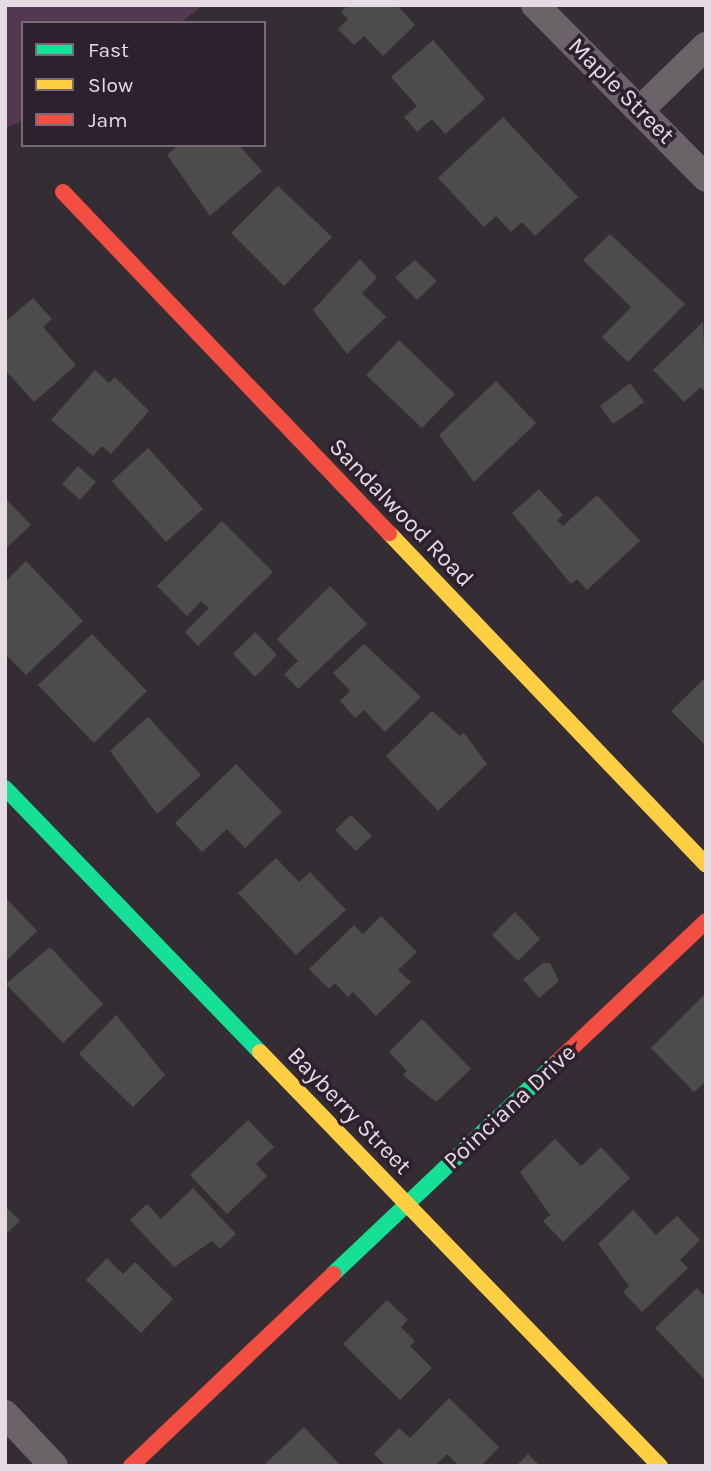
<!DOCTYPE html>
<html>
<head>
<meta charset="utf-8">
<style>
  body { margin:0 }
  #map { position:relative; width:711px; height:1471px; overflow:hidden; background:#342e34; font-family:Karla,sans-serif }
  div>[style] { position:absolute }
  .green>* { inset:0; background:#523851 }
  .building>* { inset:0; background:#4c4c4b }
  .street>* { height:28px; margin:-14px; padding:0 14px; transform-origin:14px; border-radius:14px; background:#6a6469 }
  .fast>* { height:16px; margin:-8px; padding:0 8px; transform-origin:8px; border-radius:8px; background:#16e098 }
  .slow>* { height:16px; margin:-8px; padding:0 8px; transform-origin:8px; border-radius:8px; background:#ffcf43 }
  .jam>* { height:16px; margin:-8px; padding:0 8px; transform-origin:8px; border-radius:8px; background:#f24e42 }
  span { translate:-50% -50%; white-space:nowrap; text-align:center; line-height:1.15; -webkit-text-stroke:7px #2e212d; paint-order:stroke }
  .street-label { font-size:24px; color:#e4dbe3 }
  .frame { position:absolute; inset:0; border:7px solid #e4dbe3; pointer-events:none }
  .legend { position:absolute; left:21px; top:21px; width:245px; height:126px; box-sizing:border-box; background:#2e212d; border:2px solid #776b76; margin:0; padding:9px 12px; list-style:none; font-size:21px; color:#e4dbe3 }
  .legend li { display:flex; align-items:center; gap:14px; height:35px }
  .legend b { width:35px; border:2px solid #776b76 }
</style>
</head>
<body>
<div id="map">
  <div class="green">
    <i style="clip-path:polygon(5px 5px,203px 5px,180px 23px,23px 23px,23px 121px,5px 128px)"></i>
  </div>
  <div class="building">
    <i style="clip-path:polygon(348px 5px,397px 5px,415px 25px,383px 56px,364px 36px,354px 45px,338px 29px,348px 19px,341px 12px)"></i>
    <i style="clip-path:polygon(433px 40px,485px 99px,445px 134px,432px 119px,417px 132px,404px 117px,417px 106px,391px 77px)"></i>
    <i style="clip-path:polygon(503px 117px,578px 197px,535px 236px,522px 222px,511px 232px,496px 216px,484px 227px,438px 178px)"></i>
    <i style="clip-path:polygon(178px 145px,239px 145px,262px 171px,210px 216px,167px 155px)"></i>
    <i style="clip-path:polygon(278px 186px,332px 237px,284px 286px,231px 233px)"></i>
    <i style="clip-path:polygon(610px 234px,685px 304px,628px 362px,602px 337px,631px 307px,583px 260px)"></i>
    <i style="clip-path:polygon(360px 259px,377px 278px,362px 293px,386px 317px,347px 354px,313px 310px)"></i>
    <i style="clip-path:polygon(415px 260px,437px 281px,417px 300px,395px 277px)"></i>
    <i style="clip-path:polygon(33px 298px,52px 319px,43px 327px,76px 365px,34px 402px,5px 370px,5px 322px)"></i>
    <i style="clip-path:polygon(703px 322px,706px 393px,701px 387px,684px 402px,653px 370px)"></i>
    <i style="clip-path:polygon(399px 340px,455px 394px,422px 428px,366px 375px)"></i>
    <i style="clip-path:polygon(95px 370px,109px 383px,115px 377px,149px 411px,111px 454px,102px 446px,93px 456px,51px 420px)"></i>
    <i style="clip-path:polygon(496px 381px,536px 423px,474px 482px,439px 435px)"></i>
    <i style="clip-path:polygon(630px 383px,644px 402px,613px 424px,600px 406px)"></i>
    <i style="clip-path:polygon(148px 448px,203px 509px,166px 542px,112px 481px)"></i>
    <i style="clip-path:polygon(78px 466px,96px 482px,80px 500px,62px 484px)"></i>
    <i style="clip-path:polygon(539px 489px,563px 515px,557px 520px,563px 526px,597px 495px,640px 541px,587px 590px,577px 579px,571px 584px,512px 513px)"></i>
    <i style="clip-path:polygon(5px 498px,31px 525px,5px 549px)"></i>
    <i style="clip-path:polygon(222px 521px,273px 572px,198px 646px,185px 632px,209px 608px,201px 601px,187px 616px,157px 586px)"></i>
    <i style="clip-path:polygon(26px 561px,83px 621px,26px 675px,5px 654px,5px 582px)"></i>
    <i style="clip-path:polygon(330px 586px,367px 624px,298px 689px,284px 674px,298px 661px,277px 639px)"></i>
    <i style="clip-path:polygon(255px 632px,277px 655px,255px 677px,233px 654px)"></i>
    <i style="clip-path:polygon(92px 634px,147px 691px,94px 743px,38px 685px)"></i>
    <i style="clip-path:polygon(364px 644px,421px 697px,385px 732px,364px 710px,355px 718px,340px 701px,350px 691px,333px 673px)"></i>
    <i style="clip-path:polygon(706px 677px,706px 746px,671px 711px)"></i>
    <i style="clip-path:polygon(432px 711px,460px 736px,464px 733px,487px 764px,438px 811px,386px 756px)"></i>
    <i style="clip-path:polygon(148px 717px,201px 775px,157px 814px,110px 751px)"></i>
    <i style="clip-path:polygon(236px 764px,282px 812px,245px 848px,227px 829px,202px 852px,175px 823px)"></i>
    <i style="clip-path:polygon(351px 815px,372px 836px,356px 851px,335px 830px)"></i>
    <i style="clip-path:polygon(276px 858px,299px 882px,310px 872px,346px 910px,296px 955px,238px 893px)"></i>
    <i style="clip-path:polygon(5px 897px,37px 931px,5px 962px)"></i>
    <i style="clip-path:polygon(515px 912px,540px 939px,518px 961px,492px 935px)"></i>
    <i style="clip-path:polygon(381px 916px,417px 952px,398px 970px,411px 982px,376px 1016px,353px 992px,348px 997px,335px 983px,329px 989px,309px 969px,354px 925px,363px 934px)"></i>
    <i style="clip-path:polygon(50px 947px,103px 1004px,63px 1043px,6px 984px)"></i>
    <i style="clip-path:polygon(543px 963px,550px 963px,559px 981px,539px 998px,523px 979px)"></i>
    <i style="clip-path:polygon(706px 993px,706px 1081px,694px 1092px,651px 1048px)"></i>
    <i style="clip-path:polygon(116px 1015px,165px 1075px,133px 1107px,79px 1054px)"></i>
    <i style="clip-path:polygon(422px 1019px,471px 1069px,436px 1102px,403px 1075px,407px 1071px,389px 1052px)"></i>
    <i style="clip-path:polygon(248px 1120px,274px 1147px,256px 1164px,267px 1176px,227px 1214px,190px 1175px)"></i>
    <i style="clip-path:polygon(555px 1139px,581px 1166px,601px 1147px,630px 1178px,563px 1242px,543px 1221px,550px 1215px,520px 1172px)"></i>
    <i style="clip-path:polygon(193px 1188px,236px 1234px,220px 1249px,212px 1241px,174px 1267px,130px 1220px,147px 1204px,161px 1219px)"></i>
    <i style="clip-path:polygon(5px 1206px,20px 1221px,5px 1235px)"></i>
    <i style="clip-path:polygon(633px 1210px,656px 1235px,677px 1216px,700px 1240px,680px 1260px,688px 1268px,642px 1312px,623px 1292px,629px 1286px,598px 1244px)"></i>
    <i style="clip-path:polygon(107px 1258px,123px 1274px,135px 1262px,173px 1299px,141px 1333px,86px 1280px)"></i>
    <i style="clip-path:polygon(697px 1288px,706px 1297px,706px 1381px,655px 1328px)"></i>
    <i style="clip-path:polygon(387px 1300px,408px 1320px,401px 1327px,415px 1341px,410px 1346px,432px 1368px,400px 1400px,343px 1344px)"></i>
    <i style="clip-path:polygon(449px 1398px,499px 1447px,481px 1466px,459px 1466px,447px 1454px,435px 1466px,386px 1466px,374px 1454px,399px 1428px,410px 1438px)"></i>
    <i style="clip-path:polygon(304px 1427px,341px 1466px,263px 1466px)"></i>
    <i style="clip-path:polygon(528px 1454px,540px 1466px,516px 1466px)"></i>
  </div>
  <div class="street">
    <i style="left:535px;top:5px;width:243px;rotate:45.3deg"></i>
    <i style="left:641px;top:109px;width:91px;rotate:-44.1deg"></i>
    <i style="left:5px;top:1414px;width:71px;rotate:46.7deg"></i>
  </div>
  <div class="fast">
    <i style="left:5px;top:788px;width:367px;rotate:46deg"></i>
    <i style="left:333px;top:1274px;width:308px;rotate:-43.4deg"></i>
  </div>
  <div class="slow">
    <i style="left:389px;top:533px;width:459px;rotate:46.3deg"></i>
    <i style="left:260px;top:1052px;width:576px;rotate:45.99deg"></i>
  </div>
  <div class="jam">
    <i style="left:63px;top:192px;width:472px;rotate:46.3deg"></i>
    <i style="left:557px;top:1062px;width:205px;rotate:-43.4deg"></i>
    <i style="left:131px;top:1466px;width:279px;rotate:-43.5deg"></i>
  </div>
  <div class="street-label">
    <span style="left:621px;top:91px;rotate:45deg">Maple Street</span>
    <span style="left:401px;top:513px;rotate:46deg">Sandalwood Road</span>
    <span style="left:510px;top:1107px;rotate:-43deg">Poinciana Drive</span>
    <span style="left:349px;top:1111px;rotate:46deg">Bayberry Street</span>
  </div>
  <div class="frame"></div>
  <ul class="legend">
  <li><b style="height:9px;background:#16e098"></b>Fast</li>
  <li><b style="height:9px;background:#ffcf43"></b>Slow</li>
  <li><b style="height:9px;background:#f24e42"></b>Jam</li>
  </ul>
</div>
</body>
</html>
